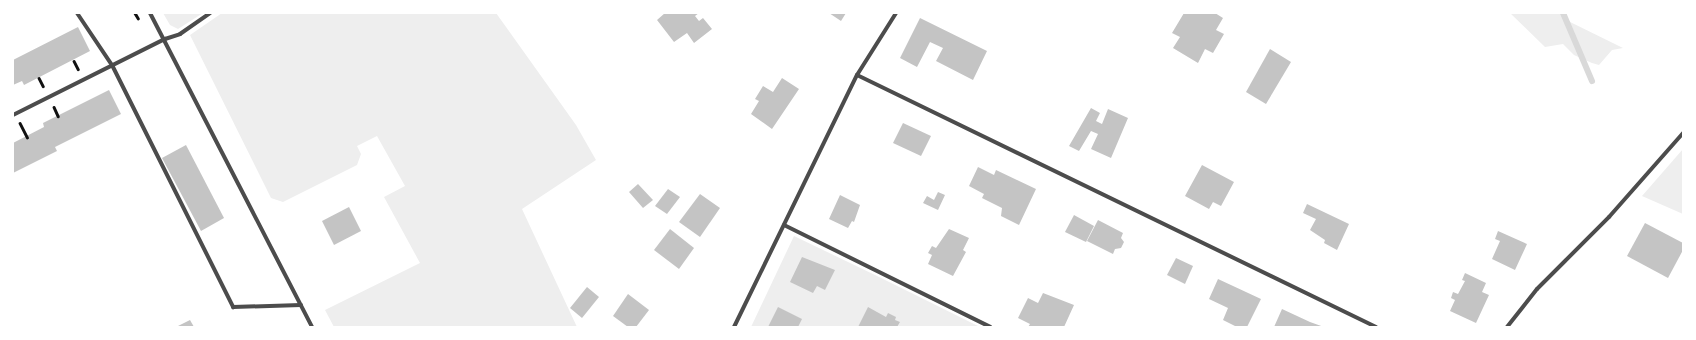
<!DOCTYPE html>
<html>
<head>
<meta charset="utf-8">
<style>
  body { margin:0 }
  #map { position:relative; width:1696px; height:340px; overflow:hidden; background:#fff; font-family:"Exo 2",sans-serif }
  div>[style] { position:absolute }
  .green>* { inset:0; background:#eee }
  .stream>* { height:6px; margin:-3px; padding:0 3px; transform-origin:3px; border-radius:3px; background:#d9d9d9 }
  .building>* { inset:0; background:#c4c4c4 }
  .path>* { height:2.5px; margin:-1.25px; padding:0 1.25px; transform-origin:1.25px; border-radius:1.25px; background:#111 }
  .minor>* { height:4px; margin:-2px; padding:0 2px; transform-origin:2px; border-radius:2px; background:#4c4c4c }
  span { translate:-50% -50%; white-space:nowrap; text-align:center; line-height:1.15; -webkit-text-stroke:3px #fff; paint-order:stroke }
  .frame { position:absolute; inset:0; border:14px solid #fff; pointer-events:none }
</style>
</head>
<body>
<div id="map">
  <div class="green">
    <i style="clip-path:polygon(163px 13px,203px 13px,178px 29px,170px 25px)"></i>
    <i style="clip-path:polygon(222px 13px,496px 13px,576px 125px,596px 160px,522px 209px,577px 327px,334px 327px,325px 310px,420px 263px,384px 197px,405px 186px,377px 136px,357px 146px,361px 154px,357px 165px,283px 202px,271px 198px,190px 35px)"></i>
    <i style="clip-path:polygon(1510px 13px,1568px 13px,1564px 19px,1623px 48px,1612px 50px,1599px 65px,1592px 63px,1574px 55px,1563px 44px,1545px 47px)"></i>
    <i style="clip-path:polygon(1683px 149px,1683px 214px,1642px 196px)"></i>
    <i style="clip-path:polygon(794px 236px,875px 275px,980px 327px,751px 327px)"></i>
  </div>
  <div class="stream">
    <i style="left:1563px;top:13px;width:74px;rotate:66.9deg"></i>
  </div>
  <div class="building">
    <i style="clip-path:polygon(665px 13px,699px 13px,695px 16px,699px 21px,703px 18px,712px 29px,694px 43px,687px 33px,674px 42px,657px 20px)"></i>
    <i style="clip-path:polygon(829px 13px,846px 13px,841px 21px)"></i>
    <i style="clip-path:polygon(1184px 13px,1215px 13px,1223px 18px,1216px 30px,1224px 34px,1213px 53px,1205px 49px,1198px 63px,1173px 48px,1180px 37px,1172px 33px)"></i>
    <i style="clip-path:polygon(920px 18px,987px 51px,973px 80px,936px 61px,943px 48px,930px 42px,917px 67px,900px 58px)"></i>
    <i style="clip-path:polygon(78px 27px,90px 51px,24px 85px,22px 81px,13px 85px,13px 60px)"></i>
    <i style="clip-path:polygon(1270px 49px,1291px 62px,1266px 104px,1246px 92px)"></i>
    <i style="clip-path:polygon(782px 78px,799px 89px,772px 129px,751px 114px,759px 101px,755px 99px,763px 86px,773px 92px)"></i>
    <i style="clip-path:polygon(109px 90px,121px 114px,55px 147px,57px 151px,13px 173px,13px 143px,44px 127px,43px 123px)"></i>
    <i style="clip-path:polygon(1091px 108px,1100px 113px,1096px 121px,1102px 124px,1108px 109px,1128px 118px,1111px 158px,1091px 149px,1098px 134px,1091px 131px,1079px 151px,1069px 146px)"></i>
    <i style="clip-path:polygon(903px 123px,931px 136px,921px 156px,893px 143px)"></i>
    <i style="clip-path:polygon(186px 145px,224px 218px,201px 231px,162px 158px)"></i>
    <i style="clip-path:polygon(1202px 165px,1234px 182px,1221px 206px,1213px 202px,1209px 209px,1185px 196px)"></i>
    <i style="clip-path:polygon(978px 167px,994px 175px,996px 170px,1036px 189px,1019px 225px,1001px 216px,1002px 208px,982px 198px,984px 194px,969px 186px)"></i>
    <i style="clip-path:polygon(638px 184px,653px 200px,643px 208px,629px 192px)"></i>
    <i style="clip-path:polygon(668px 189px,680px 197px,667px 214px,655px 206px)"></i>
    <i style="clip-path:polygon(938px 192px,945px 195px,938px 210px,923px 203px,927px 196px,934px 200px)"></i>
    <i style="clip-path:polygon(700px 194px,720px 208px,700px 237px,679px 222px)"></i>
    <i style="clip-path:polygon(840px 195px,860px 205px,854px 222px,852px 221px,848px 228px,829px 219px)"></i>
    <i style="clip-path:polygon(1307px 204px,1349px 224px,1337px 250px,1324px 243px,1325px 240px,1310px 230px,1316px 219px,1303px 213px)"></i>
    <i style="clip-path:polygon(349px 207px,361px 231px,334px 245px,322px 221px)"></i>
    <i style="clip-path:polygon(1074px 215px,1094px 226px,1086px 242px,1065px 232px)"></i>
    <i style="clip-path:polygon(1098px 220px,1123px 233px,1121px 238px,1124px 242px,1121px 248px,1115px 249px,1113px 254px,1087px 241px)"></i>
    <i style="clip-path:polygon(1645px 223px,1683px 243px,1683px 250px,1668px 278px,1627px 256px)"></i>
    <i style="clip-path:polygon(670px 229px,694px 248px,679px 269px,654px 250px)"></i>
    <i style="clip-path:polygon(949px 229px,969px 238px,963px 250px,966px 252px,953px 276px,928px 264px,932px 255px,928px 253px,932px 246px,936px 248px)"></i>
    <i style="clip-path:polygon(1498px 231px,1527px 244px,1515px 270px,1492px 259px,1500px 241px,1495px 239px)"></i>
    <i style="clip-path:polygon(802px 257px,835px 270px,825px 290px,817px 286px,813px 293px,790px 282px)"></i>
    <i style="clip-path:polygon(1176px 258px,1193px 266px,1185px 284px,1167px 275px)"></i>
    <i style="clip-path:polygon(1465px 273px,1486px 283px,1482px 292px,1489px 295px,1476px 323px,1450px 311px,1455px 300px,1451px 298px,1453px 292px,1458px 294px,1465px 281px,1462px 280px)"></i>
    <i style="clip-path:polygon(1218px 279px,1261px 299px,1247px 327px,1237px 327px,1223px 320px,1228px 308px,1209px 299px)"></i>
    <i style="clip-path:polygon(587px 287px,599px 297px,582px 318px,570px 308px)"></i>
    <i style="clip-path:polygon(1043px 293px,1074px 305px,1064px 327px,1028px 327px,1030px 324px,1018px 318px,1028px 298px,1038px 303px)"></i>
    <i style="clip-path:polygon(628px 294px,649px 310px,636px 327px,628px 327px,613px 316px)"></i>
    <i style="clip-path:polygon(778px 307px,802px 319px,798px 327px,768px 327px)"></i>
    <i style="clip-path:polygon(868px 307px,886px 317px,888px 313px,896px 317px,895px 320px,900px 322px,897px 327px,858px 327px)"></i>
    <i style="clip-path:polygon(1282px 309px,1310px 322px,1324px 327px,1274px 327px)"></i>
    <i style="clip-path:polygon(190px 320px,194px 327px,176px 327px)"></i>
  </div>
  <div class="path">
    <i style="left:135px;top:13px;width:6px;rotate:59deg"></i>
    <i style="left:74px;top:61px;width:9px;rotate:63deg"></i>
    <i style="left:39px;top:78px;width:9px;rotate:63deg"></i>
    <i style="left:54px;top:107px;width:10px;rotate:66deg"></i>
    <i style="left:20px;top:123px;width:16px;rotate:63deg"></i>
  </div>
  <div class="minor">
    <i style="left:77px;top:13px;width:63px;rotate:56.1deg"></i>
    <i style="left:112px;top:65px;width:271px;rotate:63.4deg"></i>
    <i style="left:233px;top:307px;width:68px;rotate:-1.7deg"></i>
    <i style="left:150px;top:13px;width:353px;rotate:62.7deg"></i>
    <i style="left:857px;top:75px;width:577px;rotate:25.9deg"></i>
    <i style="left:13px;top:115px;width:170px;rotate:-26.6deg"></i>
    <i style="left:165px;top:39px;width:16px;rotate:-18deg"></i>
    <i style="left:180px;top:34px;width:37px;rotate:-35deg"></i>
    <i style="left:784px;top:225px;width:230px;rotate:26.3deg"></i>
    <i style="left:734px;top:327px;width:280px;rotate:-64deg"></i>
    <i style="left:857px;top:75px;width:73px;rotate:-57.8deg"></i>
    <i style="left:1507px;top:327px;width:48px;rotate:-51.7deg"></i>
    <i style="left:1537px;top:289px;width:102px;rotate:-45deg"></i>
    <i style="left:1609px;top:217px;width:112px;rotate:-48.6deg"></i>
  </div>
  <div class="frame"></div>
</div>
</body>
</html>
